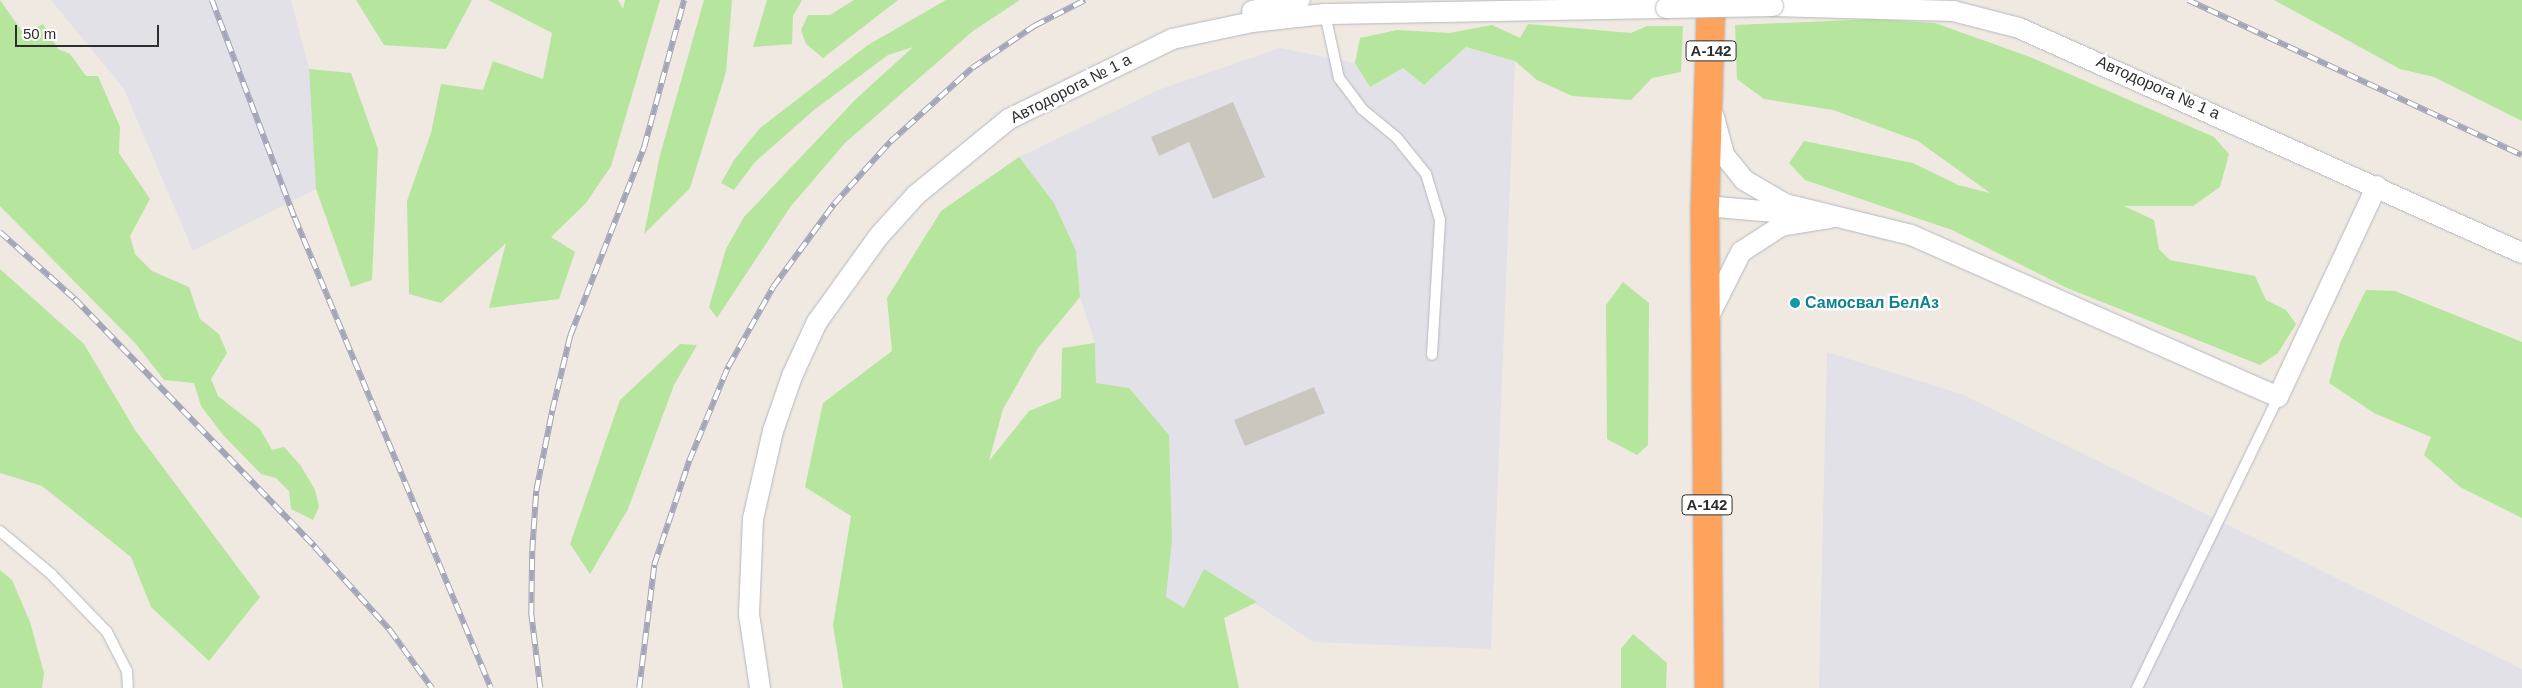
<!DOCTYPE html>
<html>
<head>
<meta charset="utf-8">
<style>
  body { margin:0 }
  #map { position:relative; width:2522px; height:688px; overflow:hidden; background:#efe9e1; font-family:Arial,sans-serif }
  div>[style] { position:absolute }
  .industrial>* { inset:0; background:#e3e1e8 }
  .green>* { inset:0; background:#b6e59e }
  .building>* { inset:0; background:#cbc7bf }
  .roads { filter:drop-shadow(0 0 1px #b4b7c1) drop-shadow(0 0 1px #b4b7c1) }
  .lane>* { height:10px; margin:-5px; padding:0 5px; transform-origin:5px; border-radius:5px; background:#fff }
  .street>* { height:20px; margin:-10px; padding:0 10px; transform-origin:10px; border-radius:10px; background:#fff }
  .highway>* { height:28px; margin:-14px; padding:0 14px; transform-origin:14px; border-radius:14px; background:#ffa35c }
  .rail>* { height:5.5px; margin-top:-2.75px; transform-origin:0; background:repeating-linear-gradient(90deg,#fff 0 11px,#a3a6b8 0 22px); box-sizing:border-box; border-block:1px solid #a3a6b8 }
  .bridges { filter:drop-shadow(0 0 1px #b4b7c1) drop-shadow(0 0 1px #b4b7c1) }
  .street-bridge>* { height:20px; margin:-10px; padding:0 10px; transform-origin:10px; border-radius:10px; background:#fff }
  .dots>* { width:14px; height:14px; translate:-50% -50%; box-sizing:border-box; border:2px solid #fff; border-radius:50% }
  span { translate:-50% -50%; white-space:nowrap; text-align:center; line-height:1.15; -webkit-text-stroke:4.5px #fff; paint-order:stroke }
  .shield-label span { padding:1px 4px; background:#fff; border:1px solid; border-radius:4px; -webkit-text-stroke-width:0 }
  .shield-label { font-size:15px; color:#2e2e2e; font-weight:700 }
  .street-label { font-size:16px; color:#2e2e2e }
  .culture-label { font-size:16px; color:#0d838f; font-weight:700 }
  .left { translate:0 -50%; text-align:left }
  .scale { position:absolute; left:15px; top:25px; width:144px; height:22px; box-sizing:border-box; border:2px solid #2e2e2e; border-top:0; padding-left:6px; font-size:15px; line-height:18px; white-space:nowrap; color:#2e2e2e; -webkit-text-stroke:4px #fff; paint-order:stroke }
</style>
</head>
<body>
<div id="map">
  <div class="industrial">
    <i style="clip-path:polygon(51px 0,291px 0,309px 69px,316px 189px,193px 251px,124px 89px)"></i>
    <i style="clip-path:polygon(1466px 47px,1515px 61px,1491px 649px,1313px 642px,1205px 570px,1184px 608px,1165px 597px,1172px 540px,1129px 388px,1096px 383px,1095px 343px,1080px 297px,1076px 251px,1019px 157px,1161px 89px,1280px 48px,1355px 63px,1370px 87px,1403px 68px,1424px 85px)"></i>
    <i style="clip-path:polygon(1827px 352px,1961px 394px,2522px 669px,2522px 688px,1819px 688px)"></i>
  </div>
  <div class="green">
    <i style="clip-path:polygon(0 0,24px 34px,43px 24px,58px 49px,70px 54px,86px 76px,98px 76px,120px 127px,119px 153px,150px 199px,130px 236px,135px 254px,152px 271px,189px 287px,200px 319px,219px 334px,227px 353px,211px 379px,218px 396px,260px 429px,272px 450px,284px 447px,301px 466px,315px 490px,319px 507px,313px 520px,291px 509px,289px 491px,276px 478px,261px 474px,223px 435px,201px 406px,194px 383px,164px 380px,136px 344px,0 206px)"></i>
    <i style="clip-path:polygon(356px 0,472px 0,446px 49px,384px 45px)"></i>
    <i style="clip-path:polygon(488px 0,618px 0,623px 9px,625px 0,660px 0,611px 166px,586px 203px,551px 237px,575px 252px,559px 299px,489px 308px,506px 243px,441px 303px,409px 294px,407px 201px,431px 133px,441px 84px,483px 90px,493px 61px,543px 79px,552px 33px)"></i>
    <i style="clip-path:polygon(704px 0,732px 0,726px 72px,690px 188px,644px 234px,660px 155px)"></i>
    <i style="clip-path:polygon(767px 0,802px 0,793px 16px,792px 44px,753px 47px)"></i>
    <i style="clip-path:polygon(854px 0,898px 0,823px 58px,806px 44px,801px 30px,808px 15px,830px 15px)"></i>
    <i style="clip-path:polygon(946px 0,1020px 0,973px 31px,845px 143px,791px 206px,717px 318px,709px 307px,726px 249px,744px 217px,856px 99px,913px 47px,888px 55px,814px 110px,755px 162px,734px 190px,721px 183px,734px 160px,760px 128px,868px 45px)"></i>
    <i style="clip-path:polygon(2274px 0,2522px 0,2522px 121px,2434px 77px,2400px 69px)"></i>
    <i style="clip-path:polygon(1874px 19px,1935px 23px,2030px 57px,2214px 137px,2229px 154px,2220px 187px,2193px 206px,2124px 206px,2154px 220px,2159px 249px,2170px 260px,2255px 276px,2266px 300px,2286px 310px,2296px 324px,2278px 353px,2260px 365px,2067px 288px,1952px 230px,1805px 180px,1789px 163px,1804px 141px,1913px 163px,1958px 185px,1990px 193px,1918px 141px,1833px 110px,1764px 99px,1737px 79px,1735px 25px)"></i>
    <i style="clip-path:polygon(1528px 24px,1631px 33px,1647px 26px,1683px 26px,1681px 72px,1652px 78px,1631px 100px,1572px 96px,1537px 80px,1515px 61px,1466px 47px,1424px 85px,1403px 68px,1370px 87px,1355px 63px,1360px 38px,1397px 30px,1449px 33px,1492px 25px,1520px 38px)"></i>
    <i style="clip-path:polygon(309px 69px,351px 73px,378px 149px,372px 280px,351px 287px,316px 189px)"></i>
    <i style="clip-path:polygon(1019px 157px,1054px 203px,1076px 251px,1080px 297px,1038px 348px,1003px 409px,989px 461px,1029px 411px,1061px 398px,1062px 348px,1095px 343px,1096px 383px,1129px 388px,1169px 435px,1172px 540px,1166px 597px,1184px 608px,1204px 569px,1257px 602px,1224px 618px,1239px 688px,843px 688px,833px 625px,851px 516px,805px 487px,823px 403px,892px 351px,887px 298px,941px 211px)"></i>
    <i style="clip-path:polygon(0 269px,84px 344px,135px 430px,260px 597px,209px 661px,151px 607px,131px 557px,42px 486px,0 473px)"></i>
    <i style="clip-path:polygon(1623px 282px,1649px 303px,1648px 445px,1637px 455px,1607px 439px,1606px 305px)"></i>
    <i style="clip-path:polygon(2366px 290px,2395px 291px,2522px 342px,2522px 518px,2460px 487px,2424px 455px,2431px 437px,2374px 413px,2329px 383px,2340px 343px)"></i>
    <i style="clip-path:polygon(680px 344px,697px 345px,674px 385px,628px 509px,590px 574px,570px 544px,620px 400px)"></i>
    <i style="clip-path:polygon(0 570px,12px 580px,30px 622px,44px 673px,42px 688px,0 688px)"></i>
    <i style="clip-path:polygon(1633px 634px,1667px 663px,1666px 688px,1621px 688px,1621px 649px)"></i>
  </div>
  <div class="building">
    <i style="clip-path:polygon(1233px 102px,1265px 177px,1213px 199px,1189px 142px,1159px 156px,1151px 137px)"></i>
    <i style="clip-path:polygon(1314px 387px,1325px 413px,1245px 446px,1234px 420px)"></i>
  </div>
  <div class="roads">
    <div class="lane">
      <i style="left:1325px;top:14px;width:66px;rotate:77.7deg"></i>
      <i style="left:1339px;top:78px;width:39px;rotate:53deg"></i>
      <i style="left:1362px;top:109px;width:45px;rotate:39.6deg"></i>
      <i style="left:1397px;top:138px;width:46px;rotate:51.1deg"></i>
      <i style="left:1426px;top:174px;width:48px;rotate:73.1deg"></i>
      <i style="left:1440px;top:220px;width:135px;rotate:93.4deg"></i>
      <i style="left:0;top:531px;width:67px;rotate:40.1deg"></i>
      <i style="left:51px;top:574px;width:81px;rotate:46deg"></i>
      <i style="left:107px;top:632px;width:44px;rotate:62.9deg"></i>
      <i style="left:127px;top:671px;width:17px;rotate:87deg"></i>
      <i style="left:2137px;top:688px;width:323px;rotate:-64.1deg"></i>
    </div>
    <div class="street">
      <i style="left:1773px;top:6px;width:180px;rotate:1.6deg"></i>
      <i style="left:1953px;top:11px;width:68px;rotate:14.4deg"></i>
      <i style="left:2019px;top:28px;width:551px;rotate:24.1deg"></i>
      <i style="left:1252px;top:11px;width:49px;rotate:-12.9deg"></i>
      <i style="left:1714px;top:117px;width:39px;rotate:75deg"></i>
      <i style="left:1724px;top:155px;width:32px;rotate:51deg"></i>
      <i style="left:1744px;top:180px;width:48px;rotate:30.3deg"></i>
      <i style="left:1785px;top:204px;width:130px;rotate:13.8deg"></i>
      <i style="left:1911px;top:235px;width:401px;rotate:23.8deg"></i>
      <i style="left:2278px;top:397px;width:233px;rotate:-64.9deg"></i>
      <i style="left:1705px;top:206px;width:93px;rotate:4.9deg"></i>
      <i style="left:1708px;top:318px;width:74px;rotate:-63.4deg"></i>
      <i style="left:1741px;top:252px;width:48px;rotate:-33deg"></i>
      <i style="left:1781px;top:226px;width:50px;rotate:-9.3deg"></i>
      <i style="left:760px;top:688px;width:75px;rotate:-98.5deg"></i>
      <i style="left:749px;top:614px;width:95px;rotate:-87.6deg"></i>
      <i style="left:753px;top:519px;width:90px;rotate:-77.2deg"></i>
      <i style="left:773px;top:431px;width:58px;rotate:-70.9deg"></i>
      <i style="left:792px;top:376px;width:60px;rotate:-65.2deg"></i>
      <i style="left:817px;top:322px;width:105px;rotate:-54.3deg"></i>
      <i style="left:878px;top:237px;width:57px;rotate:-47.9deg"></i>
      <i style="left:916px;top:195px;width:120px;rotate:-39.3deg"></i>
      <i style="left:1009px;top:119px;width:182px;rotate:-26.1deg"></i>
      <i style="left:1172px;top:39px;width:82px;rotate:-12deg"></i>
      <i style="left:1252px;top:22px;width:73px;rotate:-6.3deg"></i>
      <i style="left:1325px;top:14px;width:341px;rotate:-1deg"></i>
    </div>
    <div class="highway">
      <i style="left:1709px;top:688px;width:482px;rotate:-90.5deg"></i>
      <i style="left:1705px;top:206px;width:206px;rotate:-88.3deg"></i>
    </div>
  </div>
  <div class="rail">
    <i style="left:212px;top:0;width:233px;rotate:69.2deg"></i>
    <i style="left:295px;top:218px;width:509px;rotate:67.36deg"></i>
    <i style="left:2188px;top:0;width:368px;rotate:24.9deg"></i>
    <i style="left:0;top:232px;width:101px;rotate:41.8deg"></i>
    <i style="left:75px;top:299px;width:345px;rotate:45.9deg"></i>
    <i style="left:315px;top:547px;width:112px;rotate:47.9deg"></i>
    <i style="left:390px;top:630px;width:72px;rotate:54.1deg"></i>
    <i style="left:540px;top:688px;width:75px;rotate:-96.9deg"></i>
    <i style="left:531px;top:614px;width:63px;rotate:-89.1deg"></i>
    <i style="left:532px;top:551px;width:60px;rotate:-86.2deg"></i>
    <i style="left:536px;top:491px;width:82px;rotate:-78.7deg"></i>
    <i style="left:552px;top:411px;width:77px;rotate:-76.5deg"></i>
    <i style="left:570px;top:336px;width:203px;rotate:-68.6deg"></i>
    <i style="left:644px;top:147px;width:152px;rotate:-74.8deg"></i>
    <i style="left:639px;top:688px;width:124px;rotate:-83deg"></i>
    <i style="left:654px;top:565px;width:110px;rotate:-71.4deg"></i>
    <i style="left:689px;top:461px;width:102px;rotate:-67.5deg"></i>
    <i style="left:728px;top:367px;width:92px;rotate:-60.6deg"></i>
    <i style="left:773px;top:287px;width:103px;rotate:-53.7deg"></i>
    <i style="left:834px;top:204px;width:84px;rotate:-47.9deg"></i>
    <i style="left:890px;top:142px;width:110px;rotate:-42.1deg"></i>
    <i style="left:972px;top:68px;width:75px;rotate:-34.1deg"></i>
    <i style="left:1034px;top:26px;width:57px;rotate:-27deg"></i>
  </div>
  <div class="bridges">
    <div class="street-bridge">
      <i style="left:1666px;top:8px;width:107px;rotate:-1.1deg"></i>
    </div>
  </div>
  <div class="dots">
    <i style="left:1795px;top:303px;background:#0f9aa8"></i>
  </div>
  <div class="shield-label">
    <span style="left:1711px;top:51px">А-142</span>
    <span style="left:1707px;top:505px">А-142</span>
  </div>
  <div class="street-label">
    <span style="left:2158px;top:88px;rotate:24deg">Автодорога № 1 а</span>
    <span style="left:1071px;top:89px;rotate:-27deg">Автодорога № 1 а</span>
  </div>
  <div class="culture-label">
    <span class="left" style="left:1805px;top:303px">Самосвал БелАз</span>
  </div>
  <div class="scale">50 m</div>
</div>
</body>
</html>
